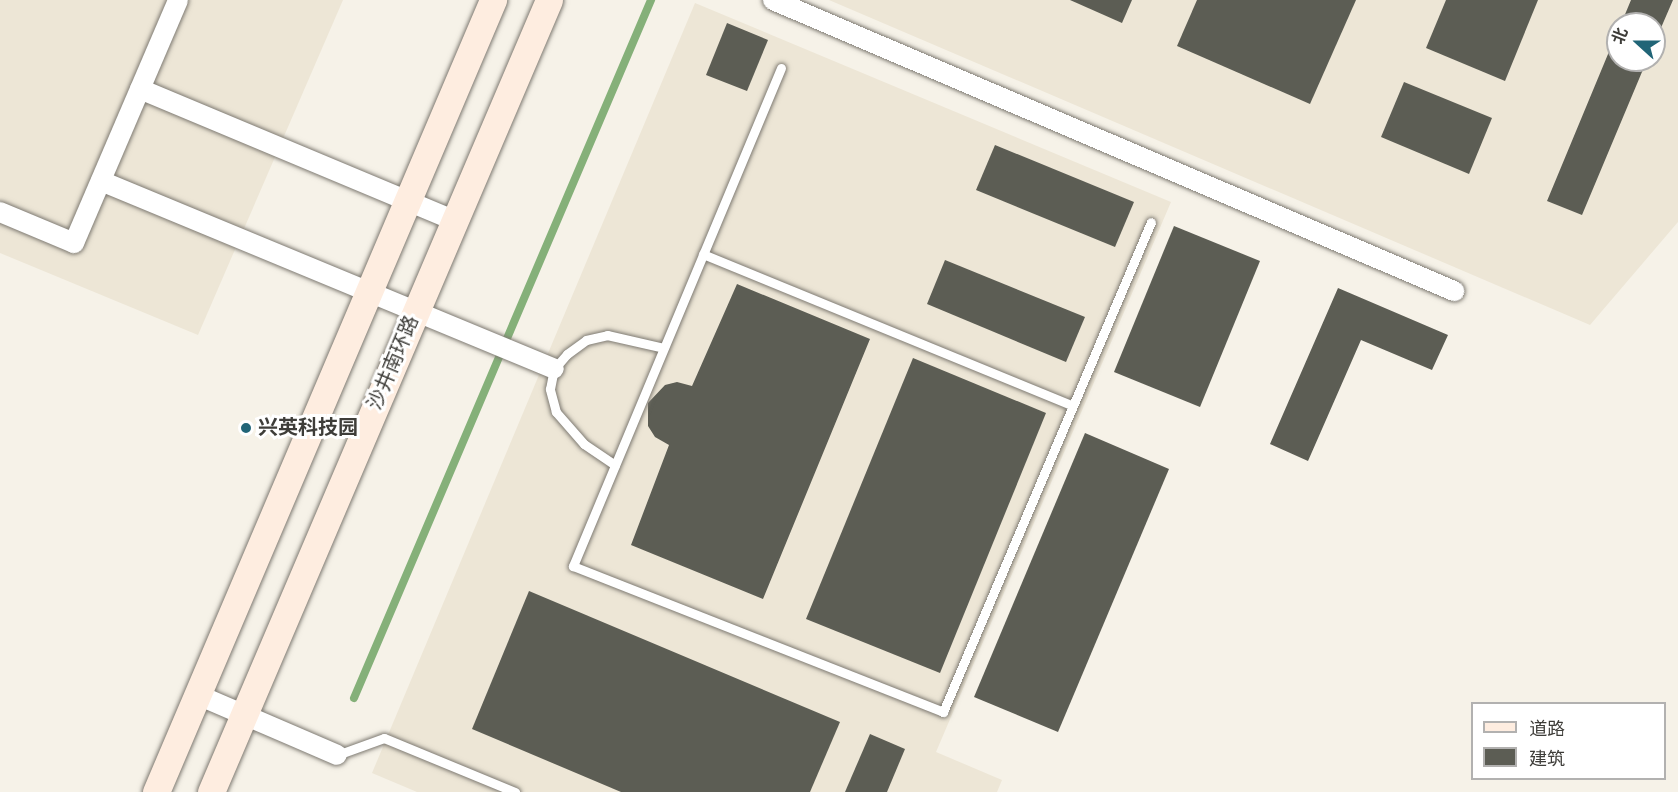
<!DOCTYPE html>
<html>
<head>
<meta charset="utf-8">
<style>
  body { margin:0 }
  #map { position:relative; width:1678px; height:792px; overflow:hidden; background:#f6f2e8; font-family:"Sofia Sans Condensed","Noto Sans SC",sans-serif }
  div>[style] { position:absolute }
  .built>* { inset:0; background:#ede6d6 }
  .stream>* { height:8px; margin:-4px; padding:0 4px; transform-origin:4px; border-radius:4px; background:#85b079 }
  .building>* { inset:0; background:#5c5d54 }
  .roads { filter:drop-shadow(0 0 2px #7e7a72) drop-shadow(0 0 2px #7e7a72) }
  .service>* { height:9px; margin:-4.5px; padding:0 4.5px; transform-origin:4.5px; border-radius:4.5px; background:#fff }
  .minor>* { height:20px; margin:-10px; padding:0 10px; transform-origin:10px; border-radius:10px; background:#fff }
  .secondary>* { height:27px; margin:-13.5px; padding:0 13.5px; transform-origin:13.5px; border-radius:13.5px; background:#feede0 }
  .dots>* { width:16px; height:16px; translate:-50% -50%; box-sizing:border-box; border:3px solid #fff; border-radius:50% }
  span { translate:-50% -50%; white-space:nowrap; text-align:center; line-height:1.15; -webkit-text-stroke:6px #fff; paint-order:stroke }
  .street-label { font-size:20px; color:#3e3d39 }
  .poi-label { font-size:20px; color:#3e3d39; font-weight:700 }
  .left { translate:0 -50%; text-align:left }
  .legend { position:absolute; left:1471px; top:702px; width:195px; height:78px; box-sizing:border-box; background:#fff; border:2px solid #b2b1b0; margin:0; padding:8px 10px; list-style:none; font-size:18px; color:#3e3d39 }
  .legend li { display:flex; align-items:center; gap:12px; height:30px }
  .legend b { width:30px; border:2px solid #b2b1b0 }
  .north { position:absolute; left:1606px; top:12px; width:60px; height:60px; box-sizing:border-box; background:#fff; border:2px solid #b2b1b0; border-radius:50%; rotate:291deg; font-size:16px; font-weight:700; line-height:24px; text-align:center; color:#3e3d39 }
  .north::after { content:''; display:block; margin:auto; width:21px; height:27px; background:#216577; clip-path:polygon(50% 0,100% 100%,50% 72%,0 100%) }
</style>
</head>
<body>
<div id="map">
  <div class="built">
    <i style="clip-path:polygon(0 0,343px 0,198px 335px,0 253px)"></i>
    <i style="clip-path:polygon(evenodd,829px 0,1678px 0,1678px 222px,1590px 325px,829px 0,1618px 24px,1654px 24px,1654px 60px,1618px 60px,1618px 24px)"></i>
    <i style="clip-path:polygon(695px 3px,1171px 202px,936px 752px,1002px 780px,997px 792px,417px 792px,372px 773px)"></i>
  </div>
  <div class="stream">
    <i style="left:354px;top:698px;width:759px;rotate:-66.95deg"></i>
  </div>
  <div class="building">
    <i style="clip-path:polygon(1070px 0,1132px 0,1122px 23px)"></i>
    <i style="clip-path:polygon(1197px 0,1356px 0,1310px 104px,1177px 46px)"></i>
    <i style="clip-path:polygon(1446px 0,1538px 0,1505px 81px,1426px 48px)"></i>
    <i style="clip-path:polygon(1631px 0,1673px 0,1654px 44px,1654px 24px,1621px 24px)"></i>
    <i style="clip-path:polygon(727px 23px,768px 40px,747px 91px,706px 75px)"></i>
    <i style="clip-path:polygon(1618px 30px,1618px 60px,1647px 60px,1582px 215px,1547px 201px)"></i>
    <i style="clip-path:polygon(1404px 82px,1492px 118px,1469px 174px,1381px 137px)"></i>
    <i style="clip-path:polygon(995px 145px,1134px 202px,1115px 247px,976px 190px)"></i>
    <i style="clip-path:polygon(1174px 226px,1260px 261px,1200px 407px,1114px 372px)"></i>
    <i style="clip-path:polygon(945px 260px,1085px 317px,1066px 362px,927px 304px)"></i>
    <i style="clip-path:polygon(737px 284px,870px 339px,763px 599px,631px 545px,669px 445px,655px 437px,648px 426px,648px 403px,665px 385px,677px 382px,692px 386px)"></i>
    <i style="clip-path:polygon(1338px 288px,1448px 335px,1432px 370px,1361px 340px,1308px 461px,1270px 444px)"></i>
    <i style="clip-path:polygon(913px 358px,1046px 413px,940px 673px,806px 619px)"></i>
    <i style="clip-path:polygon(1085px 433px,1169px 469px,1058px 732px,974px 697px)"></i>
    <i style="clip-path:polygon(529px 591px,840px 722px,810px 792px,621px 792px,472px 729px)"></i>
    <i style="clip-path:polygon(870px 734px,905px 749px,887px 792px,845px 792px)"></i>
  </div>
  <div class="roads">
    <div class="service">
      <i style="left:781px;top:68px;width:540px;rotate:112.67deg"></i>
      <i style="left:573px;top:566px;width:398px;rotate:21.5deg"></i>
      <i style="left:943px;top:712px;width:532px;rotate:-67deg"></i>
      <i style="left:703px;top:254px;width:399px;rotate:22.3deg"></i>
      <i style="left:615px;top:465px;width:37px;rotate:-146deg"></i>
      <i style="left:584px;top:444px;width:43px;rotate:-131.2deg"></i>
      <i style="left:556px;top:412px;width:24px;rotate:-105deg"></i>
      <i style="left:550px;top:389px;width:20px;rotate:-79deg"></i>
      <i style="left:554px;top:369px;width:20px;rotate:-49deg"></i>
      <i style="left:567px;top:354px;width:24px;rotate:-36deg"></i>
      <i style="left:586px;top:340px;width:22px;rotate:-13deg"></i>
      <i style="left:607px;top:335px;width:58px;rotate:12.8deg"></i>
      <i style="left:337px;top:755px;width:50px;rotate:-19.9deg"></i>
      <i style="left:384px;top:738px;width:142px;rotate:22.4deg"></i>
    </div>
    <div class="minor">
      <i style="left:773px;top:0;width:741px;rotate:23.14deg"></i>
      <i style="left:140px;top:89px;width:342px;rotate:22.7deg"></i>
      <i style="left:101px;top:181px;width:490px;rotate:22.5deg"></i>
      <i style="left:0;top:212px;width:80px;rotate:22.7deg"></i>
      <i style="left:74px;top:243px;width:264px;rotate:-66.8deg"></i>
      <i style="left:198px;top:695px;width:151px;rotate:23.3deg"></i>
    </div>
    <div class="secondary">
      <i style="left:156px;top:792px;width:861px;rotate:-66.95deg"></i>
      <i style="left:211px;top:792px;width:861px;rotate:-66.89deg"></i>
    </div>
  </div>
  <div class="dots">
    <i style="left:246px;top:428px;background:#216577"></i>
  </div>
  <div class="street-label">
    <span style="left:394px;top:363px;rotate:-67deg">沙井南环路</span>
  </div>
  <div class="poi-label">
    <span class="left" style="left:258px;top:428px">兴英科技园</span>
  </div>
  <ul class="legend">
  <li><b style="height:8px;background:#feede0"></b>道路</li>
  <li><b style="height:16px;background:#5c5d54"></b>建筑</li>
  </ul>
  <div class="north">北</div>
</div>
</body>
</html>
